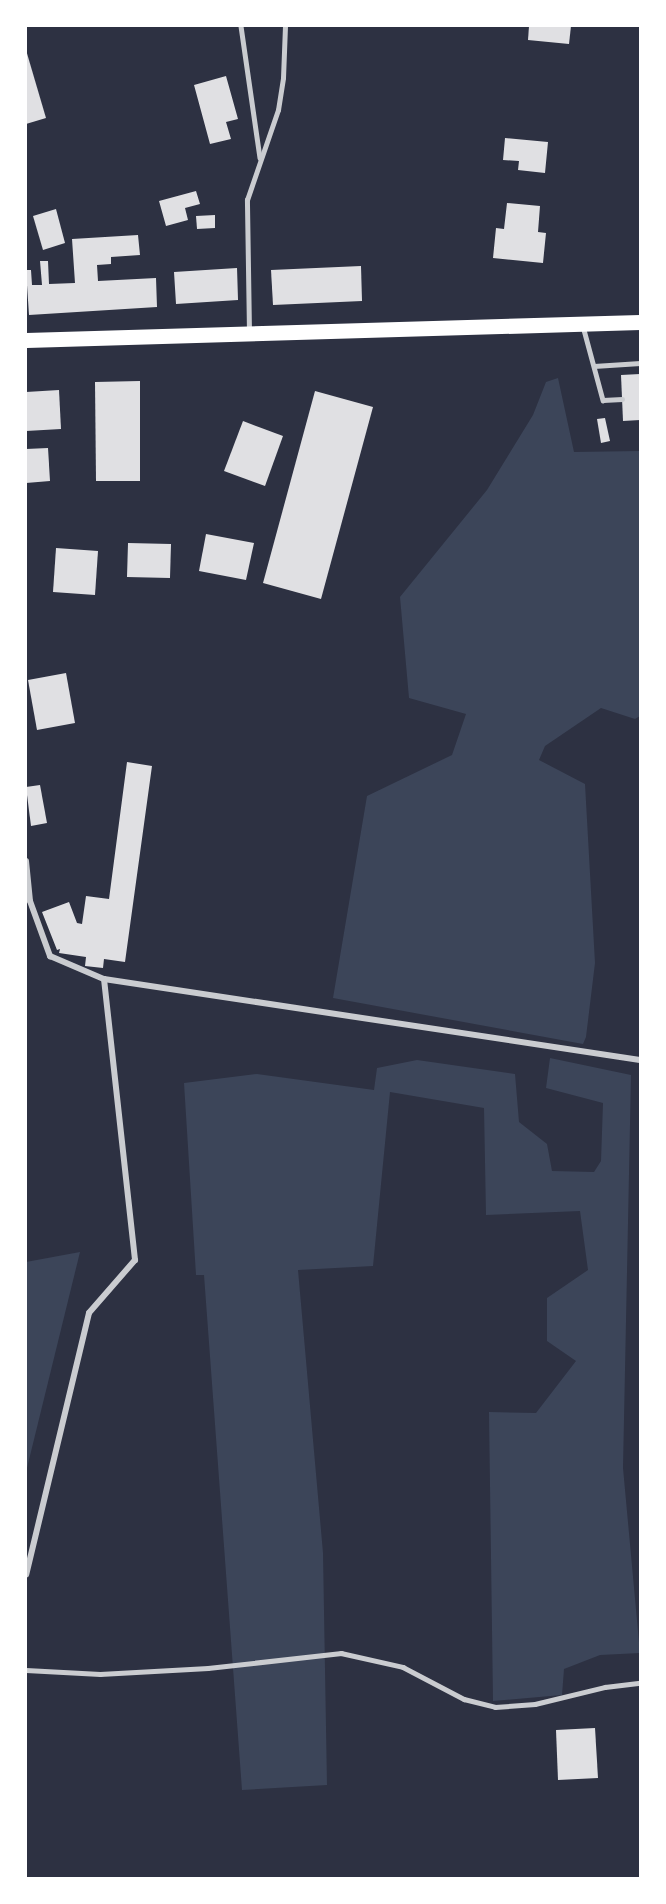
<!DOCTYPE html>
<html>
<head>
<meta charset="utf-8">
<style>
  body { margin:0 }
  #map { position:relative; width:666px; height:1904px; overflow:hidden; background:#2d3142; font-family:"Space Grotesk",sans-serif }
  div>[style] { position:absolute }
  .green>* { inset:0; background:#3c4559 }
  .building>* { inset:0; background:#e0e0e3 }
  .service>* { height:4.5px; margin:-2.25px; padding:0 2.25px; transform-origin:2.25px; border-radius:2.25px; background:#caccd0 }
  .minor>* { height:6px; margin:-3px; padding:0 3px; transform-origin:3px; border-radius:3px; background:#caccd0 }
  .primary>* { height:15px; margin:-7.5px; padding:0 7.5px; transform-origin:7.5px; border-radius:7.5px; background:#fff }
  span { translate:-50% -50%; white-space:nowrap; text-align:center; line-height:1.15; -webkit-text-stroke:4.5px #fff; paint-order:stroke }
  .frame { position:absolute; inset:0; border:27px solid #fff; pointer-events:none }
</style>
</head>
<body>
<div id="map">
  <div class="green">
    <i style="clip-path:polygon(558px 378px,574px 452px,640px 451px,640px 716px,635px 719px,601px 708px,545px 746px,539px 760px,585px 784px,595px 963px,586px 1037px,583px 1044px,333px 998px,367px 796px,452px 755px,466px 714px,409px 698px,400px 597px,487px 490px,533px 415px,546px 382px)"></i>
    <i style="clip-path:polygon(550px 1058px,631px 1075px,623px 1468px,640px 1653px,600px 1655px,564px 1669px,562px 1695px,493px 1701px,489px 1412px,536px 1413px,576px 1361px,547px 1341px,547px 1298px,588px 1270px,580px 1211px,486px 1215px,484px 1108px,390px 1092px,373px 1266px,298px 1270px,323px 1553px,327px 1785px,242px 1790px,204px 1275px,196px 1275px,184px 1083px,257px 1074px,374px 1090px,377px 1068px,417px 1060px,515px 1074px,519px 1122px,547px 1144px,552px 1171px,594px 1172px,601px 1161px,603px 1103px,546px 1088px)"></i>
    <i style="clip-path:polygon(80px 1252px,26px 1472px,26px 1262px)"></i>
  </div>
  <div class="building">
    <i style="clip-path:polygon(529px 26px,571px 26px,569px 44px,528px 40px)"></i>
    <i style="clip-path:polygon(26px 50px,46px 118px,26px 124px)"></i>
    <i style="clip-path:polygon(226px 76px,238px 119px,226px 122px,231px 139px,210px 144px,194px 85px)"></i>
    <i style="clip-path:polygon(505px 138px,548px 142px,545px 173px,518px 170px,519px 161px,503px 160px)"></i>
    <i style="clip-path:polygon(196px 191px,200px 204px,185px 208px,188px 220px,166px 226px,159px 201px)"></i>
    <i style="clip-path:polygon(507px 203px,540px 206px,538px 232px,546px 233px,543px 263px,493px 258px,496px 228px,504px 229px)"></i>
    <i style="clip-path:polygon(56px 209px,65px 243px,43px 250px,33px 216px)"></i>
    <i style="clip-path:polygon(215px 215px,215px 228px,197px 229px,196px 216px)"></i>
    <i style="clip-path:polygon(138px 235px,140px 255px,111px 257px,111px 264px,97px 265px,98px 281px,156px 278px,157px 307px,29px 315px,26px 270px,31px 270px,32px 285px,42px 285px,40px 261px,48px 261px,49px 284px,75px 283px,72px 239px)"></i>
    <i style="clip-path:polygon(361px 266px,362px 301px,273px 305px,271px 270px)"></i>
    <i style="clip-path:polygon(237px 268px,238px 300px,176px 304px,174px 272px)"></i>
    <i style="clip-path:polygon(640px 374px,640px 420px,623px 421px,621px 375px)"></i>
    <i style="clip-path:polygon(140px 381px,140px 481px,96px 481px,95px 382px)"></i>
    <i style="clip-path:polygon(59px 390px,61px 429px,26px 431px,26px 392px)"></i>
    <i style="clip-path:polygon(315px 391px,373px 407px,321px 599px,263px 583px)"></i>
    <i style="clip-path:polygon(605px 418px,610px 441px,601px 443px,597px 419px)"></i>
    <i style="clip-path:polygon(243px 421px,283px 436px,265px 486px,224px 471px)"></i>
    <i style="clip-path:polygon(48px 448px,50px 481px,26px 483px,26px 449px)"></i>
    <i style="clip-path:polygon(206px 534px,254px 543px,246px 580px,199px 571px)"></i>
    <i style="clip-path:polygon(128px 543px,171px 544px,170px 578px,127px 577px)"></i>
    <i style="clip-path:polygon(56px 548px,98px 551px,95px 595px,53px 592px)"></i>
    <i style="clip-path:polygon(66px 673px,75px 723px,37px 730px,28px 680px)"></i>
    <i style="clip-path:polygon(127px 762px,152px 766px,125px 962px,104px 959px,103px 968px,85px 966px,86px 957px,59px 953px,60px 949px,57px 950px,42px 912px,69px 902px,77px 923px,82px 924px,86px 896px,109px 899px)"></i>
    <i style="clip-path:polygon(40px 785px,47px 823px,31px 826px,26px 787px)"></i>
    <i style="clip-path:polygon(595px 1728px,598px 1778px,558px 1780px,556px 1730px)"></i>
  </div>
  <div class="service">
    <i style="left:241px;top:26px;width:133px;rotate:81.8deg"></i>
    <i style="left:583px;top:326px;width:77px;rotate:74.9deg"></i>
    <i style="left:603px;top:400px;width:19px;rotate:-3deg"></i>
    <i style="left:249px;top:332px;width:132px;rotate:-90.9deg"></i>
    <i style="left:247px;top:200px;width:95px;rotate:-71deg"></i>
    <i style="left:278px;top:110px;width:32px;rotate:-81deg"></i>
    <i style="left:283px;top:78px;width:52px;rotate:-87.8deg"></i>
    <i style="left:594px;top:366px;width:46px;rotate:-3.7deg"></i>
    <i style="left:26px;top:1670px;width:74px;rotate:3.1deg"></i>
    <i style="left:100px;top:1674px;width:108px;rotate:-3.2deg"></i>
    <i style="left:208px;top:1668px;width:134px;rotate:-6.4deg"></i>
    <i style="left:341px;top:1653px;width:64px;rotate:12.7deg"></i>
    <i style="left:403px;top:1667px;width:69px;rotate:27.7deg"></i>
    <i style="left:464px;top:1699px;width:32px;rotate:14deg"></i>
    <i style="left:495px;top:1707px;width:40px;rotate:-4.3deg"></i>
    <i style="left:535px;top:1704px;width:72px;rotate:-13.7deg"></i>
    <i style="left:605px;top:1687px;width:35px;rotate:-7deg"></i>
  </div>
  <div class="minor">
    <i style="left:26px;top:861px;width:40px;rotate:84.3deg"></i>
    <i style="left:30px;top:901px;width:59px;rotate:70deg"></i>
    <i style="left:50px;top:956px;width:59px;rotate:23.1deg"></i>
    <i style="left:104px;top:979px;width:283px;rotate:83.7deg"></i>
    <i style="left:135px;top:1260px;width:70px;rotate:131deg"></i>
    <i style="left:89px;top:1313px;width:269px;rotate:103.5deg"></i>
    <i style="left:104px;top:979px;width:542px;rotate:8.59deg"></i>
  </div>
  <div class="primary">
    <i style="left:26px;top:340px;width:614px;rotate:-1.68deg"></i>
  </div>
  <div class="frame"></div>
</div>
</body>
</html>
